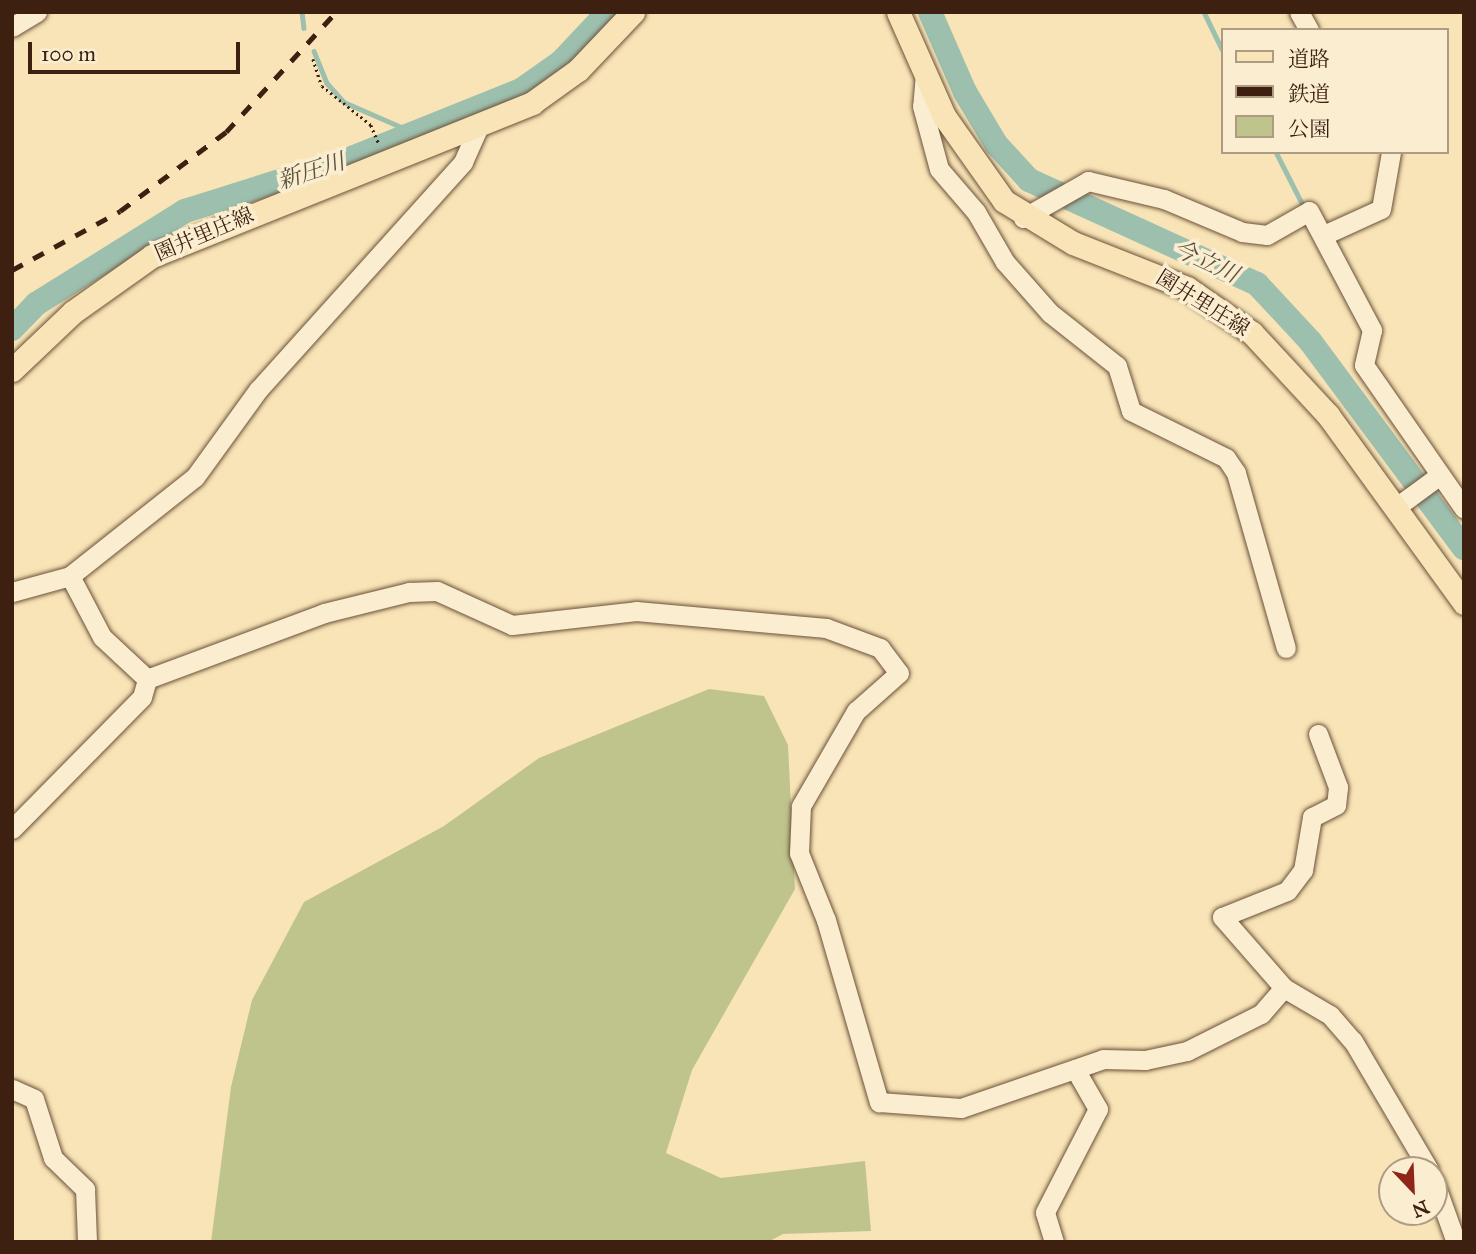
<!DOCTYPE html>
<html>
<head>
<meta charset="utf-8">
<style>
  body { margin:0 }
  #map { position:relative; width:1476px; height:1254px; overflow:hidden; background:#f8e4b6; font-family:"IM FELL Great Primer","Noto Serif JP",serif }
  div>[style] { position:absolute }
  .green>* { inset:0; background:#bfc48d }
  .stream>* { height:4.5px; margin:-2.25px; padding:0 2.25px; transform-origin:2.25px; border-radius:2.25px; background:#9dbfae }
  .river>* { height:24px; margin:-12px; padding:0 12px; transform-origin:12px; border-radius:12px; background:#9dbfae }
  .path>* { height:2.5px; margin-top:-1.25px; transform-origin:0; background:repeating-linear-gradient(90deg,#3e2011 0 2px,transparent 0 5.5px) }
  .roads { filter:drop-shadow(0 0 2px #6c513a) drop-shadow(0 0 2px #6c513a) }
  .minor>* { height:19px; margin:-9.5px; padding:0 9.5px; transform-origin:9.5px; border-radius:9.5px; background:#faedd0 }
  .major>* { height:23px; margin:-11.5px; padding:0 11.5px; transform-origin:11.5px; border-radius:11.5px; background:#f8e4b6 }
  .rail>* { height:4.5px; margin-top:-2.25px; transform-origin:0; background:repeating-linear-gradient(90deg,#3e2011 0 12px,transparent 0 24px) }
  span { translate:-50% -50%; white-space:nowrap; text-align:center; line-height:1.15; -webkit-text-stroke:7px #faedd0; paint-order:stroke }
  .street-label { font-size:21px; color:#3e2011 }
  .water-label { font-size:23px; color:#5a5040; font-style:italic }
  .frame { position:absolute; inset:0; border:14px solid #3e2011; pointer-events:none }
  .legend { position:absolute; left:1221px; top:28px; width:228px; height:126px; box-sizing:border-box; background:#faedd0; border:2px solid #af9b84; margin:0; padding:9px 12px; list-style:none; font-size:21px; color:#3e2011 }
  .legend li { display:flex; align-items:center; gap:14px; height:35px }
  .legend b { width:35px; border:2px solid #af9b84 }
  .north { position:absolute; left:1378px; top:1156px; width:70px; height:70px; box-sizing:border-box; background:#faedd0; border:2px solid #af9b84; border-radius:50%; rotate:157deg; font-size:19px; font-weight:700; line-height:28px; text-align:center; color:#3e2011 }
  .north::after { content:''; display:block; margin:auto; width:24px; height:32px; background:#8f2418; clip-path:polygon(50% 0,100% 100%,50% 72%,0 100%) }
  .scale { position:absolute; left:28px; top:42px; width:212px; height:32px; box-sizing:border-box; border:4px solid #3e2011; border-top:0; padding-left:9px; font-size:21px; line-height:24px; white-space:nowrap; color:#3e2011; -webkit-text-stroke:5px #faedd0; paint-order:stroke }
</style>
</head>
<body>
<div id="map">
  <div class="green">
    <i style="clip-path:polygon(709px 689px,764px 696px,788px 745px,795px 889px,692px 1070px,666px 1153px,721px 1178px,865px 1161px,871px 1231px,783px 1234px,768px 1242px,211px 1242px,231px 1087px,252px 1000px,304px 902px,444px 826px,539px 758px)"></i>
  </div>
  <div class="stream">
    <i style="left:302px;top:12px;width:16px;rotate:83deg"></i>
    <i style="left:1204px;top:12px;width:41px;rotate:64.1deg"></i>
    <i style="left:314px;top:51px;width:35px;rotate:68deg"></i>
    <i style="left:327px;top:83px;width:25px;rotate:48deg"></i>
    <i style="left:344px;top:102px;width:80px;rotate:23.7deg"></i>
    <i style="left:1276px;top:152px;width:62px;rotate:63deg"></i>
  </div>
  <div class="river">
    <i style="left:930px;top:12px;width:87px;rotate:66.4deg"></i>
    <i style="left:965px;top:92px;width:61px;rotate:59.2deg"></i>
    <i style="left:996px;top:144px;width:49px;rotate:47.5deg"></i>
    <i style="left:1029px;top:180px;width:251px;rotate:24.5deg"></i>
    <i style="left:1257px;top:284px;width:78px;rotate:47.1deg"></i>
    <i style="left:1310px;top:341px;width:258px;rotate:53.4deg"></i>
    <i style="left:12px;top:329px;width:35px;rotate:-46deg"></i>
    <i style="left:36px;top:304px;width:176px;rotate:-32deg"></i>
    <i style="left:185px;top:211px;width:175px;rotate:-17.6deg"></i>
    <i style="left:352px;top:158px;width:182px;rotate:-21.9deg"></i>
    <i style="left:521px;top:90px;width:49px;rotate:-35deg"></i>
    <i style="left:561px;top:62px;width:69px;rotate:-46.8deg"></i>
  </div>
  <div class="path">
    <i style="left:313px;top:59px;width:28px;rotate:72deg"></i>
    <i style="left:322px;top:86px;width:63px;rotate:38.5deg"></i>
    <i style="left:371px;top:125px;width:21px;rotate:67deg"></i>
  </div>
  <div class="roads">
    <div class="minor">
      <i style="left:1299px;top:12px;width:21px;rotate:61deg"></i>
      <i style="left:12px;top:27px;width:29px;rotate:-31deg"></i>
      <i style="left:925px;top:74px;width:32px;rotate:95deg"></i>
      <i style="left:922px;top:106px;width:65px;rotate:74.9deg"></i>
      <i style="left:939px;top:169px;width:57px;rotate:49.3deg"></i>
      <i style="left:976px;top:212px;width:58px;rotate:59.9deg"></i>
      <i style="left:1005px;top:262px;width:68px;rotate:48.6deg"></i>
      <i style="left:1050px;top:313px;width:85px;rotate:38.3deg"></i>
      <i style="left:1117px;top:366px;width:47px;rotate:72.7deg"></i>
      <i style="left:1131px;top:411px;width:106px;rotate:26.3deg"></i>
      <i style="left:1226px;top:458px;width:18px;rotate:56deg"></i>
      <i style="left:1236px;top:473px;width:182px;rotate:74.1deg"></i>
      <i style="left:1023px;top:218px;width:75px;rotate:-29.6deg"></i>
      <i style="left:1088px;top:181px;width:78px;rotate:13.3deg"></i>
      <i style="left:1164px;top:199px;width:85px;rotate:22.9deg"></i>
      <i style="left:1242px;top:232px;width:25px;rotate:7deg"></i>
      <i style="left:1267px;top:235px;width:48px;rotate:-29.7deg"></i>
      <i style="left:1309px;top:211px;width:135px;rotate:62.1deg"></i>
      <i style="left:1372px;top:330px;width:36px;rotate:103deg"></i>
      <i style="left:1364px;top:365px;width:175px;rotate:55.2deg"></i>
      <i style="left:1326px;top:234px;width:60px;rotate:-24.4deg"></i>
      <i style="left:1381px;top:209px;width:58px;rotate:-80deg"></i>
      <i style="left:1395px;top:508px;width:56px;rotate:-36.3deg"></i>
      <i style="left:70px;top:576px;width:69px;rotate:62.3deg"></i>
      <i style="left:102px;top:637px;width:62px;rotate:43deg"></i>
      <i style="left:12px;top:592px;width:60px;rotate:-15.4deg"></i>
      <i style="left:70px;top:576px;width:159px;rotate:-38.4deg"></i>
      <i style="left:195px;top:477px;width:107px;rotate:-54.1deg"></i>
      <i style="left:258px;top:390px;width:307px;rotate:-48deg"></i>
      <i style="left:463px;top:162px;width:37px;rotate:-66deg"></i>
      <i style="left:147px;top:679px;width:189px;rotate:-20.4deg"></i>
      <i style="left:324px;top:613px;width:88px;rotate:-13.9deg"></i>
      <i style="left:409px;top:592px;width:28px;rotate:-2deg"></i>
      <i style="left:437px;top:591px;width:82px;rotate:24.4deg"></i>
      <i style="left:512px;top:625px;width:125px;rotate:-6.4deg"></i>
      <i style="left:636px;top:611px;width:191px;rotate:5.1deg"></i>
      <i style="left:826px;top:628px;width:58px;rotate:20.3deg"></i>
      <i style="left:880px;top:648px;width:31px;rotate:53deg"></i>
      <i style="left:899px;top:673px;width:57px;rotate:138.5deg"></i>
      <i style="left:856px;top:711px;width:110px;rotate:120.1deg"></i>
      <i style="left:801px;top:806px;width:47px;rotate:92.4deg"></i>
      <i style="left:799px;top:853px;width:72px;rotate:68.1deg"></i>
      <i style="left:826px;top:920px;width:190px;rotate:73.8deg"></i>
      <i style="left:879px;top:1102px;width:82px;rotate:4.2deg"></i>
      <i style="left:961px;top:1108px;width:150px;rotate:-19deg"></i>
      <i style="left:1103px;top:1059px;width:42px;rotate:1.4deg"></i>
      <i style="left:1145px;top:1060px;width:43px;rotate:-12.1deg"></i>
      <i style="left:1187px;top:1051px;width:83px;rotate:-26.6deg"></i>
      <i style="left:1261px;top:1014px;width:35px;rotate:-49deg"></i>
      <i style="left:1318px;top:734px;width:57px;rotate:69.3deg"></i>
      <i style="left:1338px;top:787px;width:18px;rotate:96deg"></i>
      <i style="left:1336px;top:805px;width:27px;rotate:153deg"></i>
      <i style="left:1312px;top:817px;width:54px;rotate:99.6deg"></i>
      <i style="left:1303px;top:870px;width:26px;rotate:127deg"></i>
      <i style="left:1287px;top:891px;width:70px;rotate:158.2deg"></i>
      <i style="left:1222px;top:917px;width:94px;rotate:48.9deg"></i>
      <i style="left:1284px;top:988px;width:53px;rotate:30.4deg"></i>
      <i style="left:1330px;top:1015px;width:35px;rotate:49deg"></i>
      <i style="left:1353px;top:1041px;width:150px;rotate:59.5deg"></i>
      <i style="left:12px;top:829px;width:185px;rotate:-45.4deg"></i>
      <i style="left:142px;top:697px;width:19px;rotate:-74deg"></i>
      <i style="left:12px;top:1089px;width:24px;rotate:24deg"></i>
      <i style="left:34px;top:1099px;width:62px;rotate:72.1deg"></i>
      <i style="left:53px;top:1158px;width:45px;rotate:44.1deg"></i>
      <i style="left:85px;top:1189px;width:53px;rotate:87.8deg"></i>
      <i style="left:1434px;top:1181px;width:65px;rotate:70.2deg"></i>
      <i style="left:1054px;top:1242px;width:31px;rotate:-107deg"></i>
      <i style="left:1045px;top:1212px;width:116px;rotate:-62.8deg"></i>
      <i style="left:1098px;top:1109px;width:46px;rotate:-119.9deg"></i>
    </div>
    <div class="major">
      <i style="left:898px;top:12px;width:114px;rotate:66.1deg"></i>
      <i style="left:944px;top:116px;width:104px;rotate:54.8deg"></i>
      <i style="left:1004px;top:201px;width:81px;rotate:31.3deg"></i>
      <i style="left:1073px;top:243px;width:123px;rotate:21.5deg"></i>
      <i style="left:1187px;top:288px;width:79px;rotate:34.7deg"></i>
      <i style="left:1252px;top:333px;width:112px;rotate:47.2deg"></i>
      <i style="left:1328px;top:415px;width:232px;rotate:54.1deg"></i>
      <i style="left:12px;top:370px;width:84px;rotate:-43.6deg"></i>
      <i style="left:73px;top:312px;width:97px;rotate:-35.3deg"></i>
      <i style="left:152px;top:256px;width:410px;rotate:-21.9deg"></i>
      <i style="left:532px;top:103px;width:57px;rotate:-35.7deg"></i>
      <i style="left:578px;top:70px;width:80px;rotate:-46.5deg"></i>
    </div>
  </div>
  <div class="rail">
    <i style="left:12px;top:270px;width:123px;rotate:-28.6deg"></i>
    <i style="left:120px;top:211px;width:132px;rotate:-36.7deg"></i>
    <i style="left:226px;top:132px;width:163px;rotate:-47.5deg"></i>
  </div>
  <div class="street-label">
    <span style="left:204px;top:234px;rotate:-23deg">園井里庄線</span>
    <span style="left:1203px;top:303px;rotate:32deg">園井里庄線</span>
  </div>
  <div class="water-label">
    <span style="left:311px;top:171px;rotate:-18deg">新圧川</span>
    <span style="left:1206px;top:261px;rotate:25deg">今立川</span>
  </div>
  <div class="frame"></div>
  <ul class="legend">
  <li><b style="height:9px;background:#f8e4b6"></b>道路</li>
  <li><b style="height:9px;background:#3e2011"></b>鉄道</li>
  <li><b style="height:19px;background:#bfc48d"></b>公園</li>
  </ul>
  <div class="north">N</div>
  <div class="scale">100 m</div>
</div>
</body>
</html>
